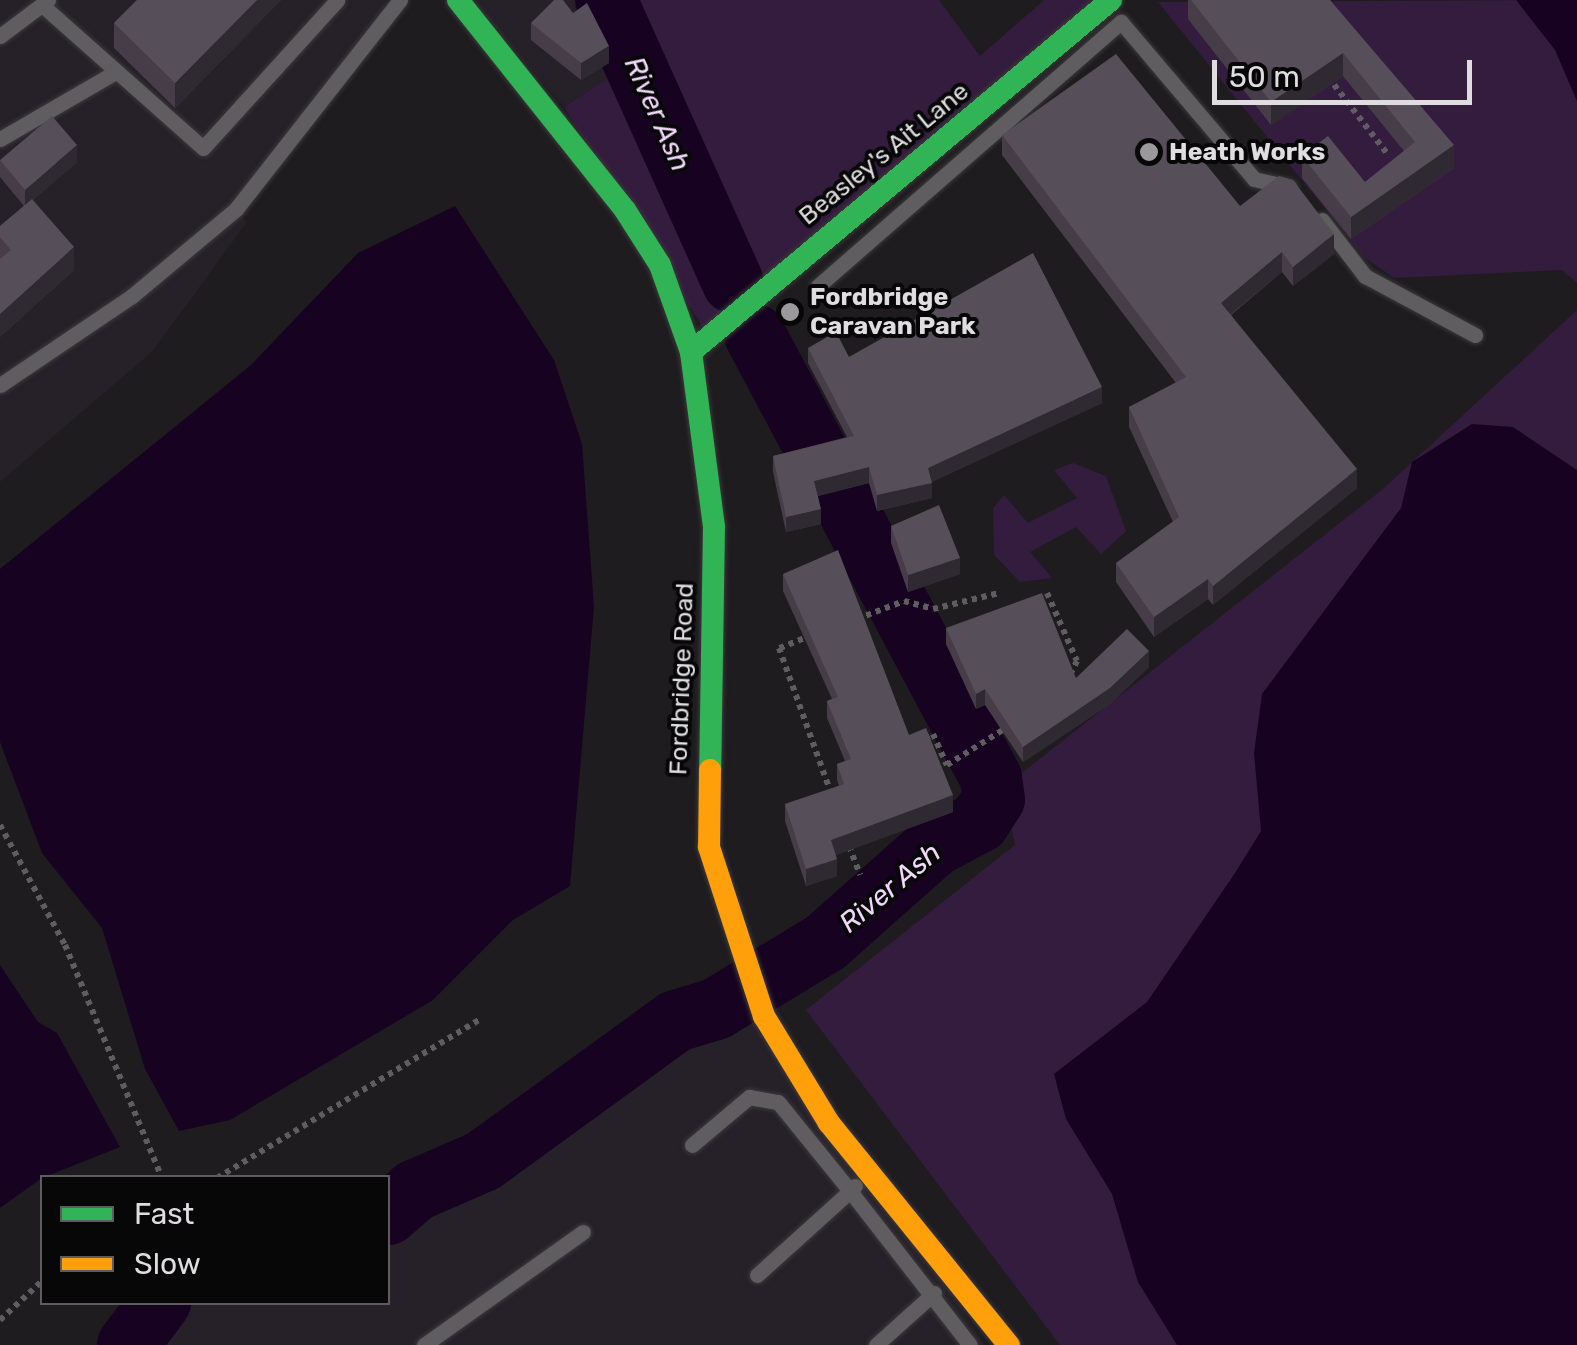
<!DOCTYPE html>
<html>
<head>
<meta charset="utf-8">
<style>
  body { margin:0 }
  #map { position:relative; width:1577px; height:1345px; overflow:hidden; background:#1e1c1f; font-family:Rubik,sans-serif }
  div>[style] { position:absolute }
  .built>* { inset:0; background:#262029 }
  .green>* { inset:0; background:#341c3e }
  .water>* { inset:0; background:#170321 }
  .river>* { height:62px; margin:-31px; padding:0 31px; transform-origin:31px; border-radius:31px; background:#170321 }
  .path>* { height:6px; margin-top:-3px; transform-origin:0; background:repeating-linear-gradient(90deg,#5e5d5f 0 5px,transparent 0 10px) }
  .roads { filter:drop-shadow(0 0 2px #3b393b) drop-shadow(0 0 2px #3b393b) }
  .lane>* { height:15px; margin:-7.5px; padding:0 7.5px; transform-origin:7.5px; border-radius:7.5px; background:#5f5d5f }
  .fast>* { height:22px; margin:-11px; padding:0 11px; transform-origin:11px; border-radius:11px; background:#30b455 }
  .slow>* { height:22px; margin:-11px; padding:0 11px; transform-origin:11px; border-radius:11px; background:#ff9f0a }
  .wall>* { inset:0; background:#463d48 }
  .shaded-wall>* { inset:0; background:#2f2931 }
  .building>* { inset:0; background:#564e59 }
  .dots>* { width:28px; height:28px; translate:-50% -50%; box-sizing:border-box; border:5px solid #080708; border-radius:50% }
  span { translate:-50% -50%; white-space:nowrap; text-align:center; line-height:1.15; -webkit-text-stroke:8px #080708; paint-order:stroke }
  .poi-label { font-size:25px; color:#dfdde0; font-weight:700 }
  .left { translate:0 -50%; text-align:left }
  .street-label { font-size:25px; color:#dfdde0 }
  .water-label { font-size:28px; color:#f0d7fb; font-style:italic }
  .legend { position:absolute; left:40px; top:1175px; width:350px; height:130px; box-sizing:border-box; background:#080708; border:2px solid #5e5d5e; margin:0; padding:12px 18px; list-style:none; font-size:30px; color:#dfdde0 }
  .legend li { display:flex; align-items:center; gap:20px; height:50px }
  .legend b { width:50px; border:2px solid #5e5d5e }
  .scale { position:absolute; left:1212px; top:60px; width:260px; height:45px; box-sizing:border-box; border:5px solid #dfdde0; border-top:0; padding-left:12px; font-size:30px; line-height:35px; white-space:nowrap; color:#dfdde0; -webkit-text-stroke:8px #080708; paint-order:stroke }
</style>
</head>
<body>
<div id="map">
  <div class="built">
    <i style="clip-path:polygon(0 0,387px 0,369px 39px,236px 209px,247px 222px,152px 352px,0 482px)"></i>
    <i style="clip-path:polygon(472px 0,585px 0,619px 71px,564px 107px)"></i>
    <i style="clip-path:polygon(752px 986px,985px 1345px,128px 1345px,160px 1303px,388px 1302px,388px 1214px,414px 1191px,483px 1161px,676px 1021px)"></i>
  </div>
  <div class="green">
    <i style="clip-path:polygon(585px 0,939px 0,980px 56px,1044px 0,1117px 0,709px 337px,564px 107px,619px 71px)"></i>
    <i style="clip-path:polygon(1577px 0,1577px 283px,1562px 270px,1394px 278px,1365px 258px,1158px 2px)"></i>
    <i style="clip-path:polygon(1577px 310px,1577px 1345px,1060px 1345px,806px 1010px,1015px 845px,1004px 787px,1383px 489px)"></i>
    <i style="clip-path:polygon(1073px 463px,1106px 476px,1126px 531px,1101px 554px,1076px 527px,1030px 552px,1052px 578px,1020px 582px,994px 555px,993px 508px,1004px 495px,1028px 523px,1077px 498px,1054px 470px)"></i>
  </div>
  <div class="water">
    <i style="clip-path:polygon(1516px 0,1577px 0,1577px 101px,1555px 50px)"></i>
    <i style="clip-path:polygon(455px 206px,554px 360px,582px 444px,594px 607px,570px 886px,513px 920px,433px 1000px,230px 1120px,179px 1131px,145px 1069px,102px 928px,42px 853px,0 742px,0 569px,251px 365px,358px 253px)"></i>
    <i style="clip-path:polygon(1472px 424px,1513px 427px,1577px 470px,1577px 1345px,1177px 1345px,1138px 1282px,1112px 1194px,1066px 1119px,1054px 1074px,1147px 1002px,1235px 873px,1261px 831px,1254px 753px,1262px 694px,1401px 508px,1412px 462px)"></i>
    <i style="clip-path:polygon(0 965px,38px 1022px,57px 1033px,120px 1147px,42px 1178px,0 1208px)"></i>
  </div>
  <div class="river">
    <i style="left:606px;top:0;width:310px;rotate:65.8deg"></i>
    <i style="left:388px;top:1214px;width:35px;rotate:-41deg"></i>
    <i style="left:414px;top:1191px;width:75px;rotate:-23.5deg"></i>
    <i style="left:483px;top:1161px;width:238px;rotate:-36deg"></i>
    <i style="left:676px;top:1021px;width:42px;rotate:-16.7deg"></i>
    <i style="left:716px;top:1009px;width:129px;rotate:-31.3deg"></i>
    <i style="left:826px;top:942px;width:144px;rotate:-41.6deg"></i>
    <i style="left:934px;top:846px;width:51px;rotate:-28.1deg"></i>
    <i style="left:979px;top:822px;width:27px;rotate:-57deg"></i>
    <i style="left:994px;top:799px;width:21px;rotate:-98deg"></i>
    <i style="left:991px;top:778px;width:502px;rotate:-118.05deg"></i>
    <i style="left:128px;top:1345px;width:54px;rotate:-53.3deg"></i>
  </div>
  <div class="path">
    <i style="left:1328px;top:77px;width:100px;rotate:52.3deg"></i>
    <i style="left:1047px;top:593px;width:74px;rotate:66.2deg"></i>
    <i style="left:1077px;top:661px;width:13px;rotate:117deg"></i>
    <i style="left:857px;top:619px;width:50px;rotate:-21deg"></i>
    <i style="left:904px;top:601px;width:30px;rotate:15deg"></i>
    <i style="left:933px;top:609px;width:68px;rotate:-13.6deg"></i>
    <i style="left:812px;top:635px;width:35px;rotate:158deg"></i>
    <i style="left:779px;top:648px;width:157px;rotate:70.3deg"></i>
    <i style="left:925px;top:738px;width:9px;rotate:-27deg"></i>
    <i style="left:933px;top:734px;width:34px;rotate:66deg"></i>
    <i style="left:947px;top:765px;width:70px;rotate:-32.1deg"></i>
    <i style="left:0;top:825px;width:136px;rotate:61.6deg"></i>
    <i style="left:65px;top:945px;width:252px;rotate:67.4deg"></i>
    <i style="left:849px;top:846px;width:31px;rotate:69deg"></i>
    <i style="left:217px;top:1178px;width:308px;rotate:-31.1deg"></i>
    <i style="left:0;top:1320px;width:57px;rotate:-42.9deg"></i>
  </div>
  <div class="roads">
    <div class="lane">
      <i style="left:42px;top:5px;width:215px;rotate:41.6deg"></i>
      <i style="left:203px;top:148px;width:200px;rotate:-47.8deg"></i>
      <i style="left:0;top:36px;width:60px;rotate:-36.9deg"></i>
      <i style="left:0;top:139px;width:132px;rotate:-30.1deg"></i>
      <i style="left:1322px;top:220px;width:71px;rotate:52.5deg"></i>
      <i style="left:1365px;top:276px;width:125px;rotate:28.2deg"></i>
      <i style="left:818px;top:286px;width:402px;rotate:-41.1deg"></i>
      <i style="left:1121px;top:22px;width:206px;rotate:49.7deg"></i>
      <i style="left:1254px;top:179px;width:36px;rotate:13deg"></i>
      <i style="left:0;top:385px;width:159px;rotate:-34deg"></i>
      <i style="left:132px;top:296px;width:136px;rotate:-39.9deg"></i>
      <i style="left:236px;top:209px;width:266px;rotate:-51.9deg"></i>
      <i style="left:692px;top:1145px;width:75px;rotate:-40.1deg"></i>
      <i style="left:749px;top:1097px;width:29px;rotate:10deg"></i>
      <i style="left:778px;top:1102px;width:114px;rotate:51deg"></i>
      <i style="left:850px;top:1191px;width:7px;rotate:-45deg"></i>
      <i style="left:757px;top:1275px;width:125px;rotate:-42.1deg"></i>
      <i style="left:850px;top:1191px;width:195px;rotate:52.1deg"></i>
      <i style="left:424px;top:1345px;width:195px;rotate:-35.4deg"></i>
      <i style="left:876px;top:1345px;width:78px;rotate:-41.9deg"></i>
    </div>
    <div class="fast">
      <i style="left:458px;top:0;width:268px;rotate:51.5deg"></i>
      <i style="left:625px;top:210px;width:65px;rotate:57.5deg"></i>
      <i style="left:660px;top:265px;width:92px;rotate:70.4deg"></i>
      <i style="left:691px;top:352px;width:177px;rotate:82.5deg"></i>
      <i style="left:714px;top:527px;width:243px;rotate:90.9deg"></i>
      <i style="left:691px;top:352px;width:548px;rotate:-39.97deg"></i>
    </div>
    <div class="slow">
      <i style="left:710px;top:770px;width:77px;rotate:90.7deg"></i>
      <i style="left:709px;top:847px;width:178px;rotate:72deg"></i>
      <i style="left:764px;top:1016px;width:125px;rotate:58.7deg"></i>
      <i style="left:829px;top:1123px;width:286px;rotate:51deg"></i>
    </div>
  </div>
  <div class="wall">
    <i style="clip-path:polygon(137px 0,281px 0,175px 108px,114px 48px,114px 23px)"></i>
    <i style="clip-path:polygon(1188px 0,1330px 0,1454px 168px,1351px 239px,1302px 178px,1302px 156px,1365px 182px,1404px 151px,1343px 76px,1271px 125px,1188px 19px)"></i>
    <i style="clip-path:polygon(531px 23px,609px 63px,581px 80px,531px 40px)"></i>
    <i style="clip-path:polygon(1002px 135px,1240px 206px,1334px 254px,1293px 286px,1282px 272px,1231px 315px,1357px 488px,1213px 605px,1208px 599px,1154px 637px,1116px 582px,1116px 563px,1173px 522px,1129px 427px,1129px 407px,1176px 383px,1002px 155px)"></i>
    <i style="clip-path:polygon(0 160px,77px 162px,33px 200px,74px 270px,0 337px,0 226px,24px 206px,0 177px)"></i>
    <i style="clip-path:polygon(808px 348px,849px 357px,1102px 403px,931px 482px,932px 498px,877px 511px,869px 483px,818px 496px,821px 524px,786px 532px,773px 472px,773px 456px,847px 437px,808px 363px)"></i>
    <i style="clip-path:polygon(891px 526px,960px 574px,908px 592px,891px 543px)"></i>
    <i style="clip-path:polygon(783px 574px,909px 735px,953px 812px,836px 855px,837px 876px,806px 886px,785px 821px,785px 804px,839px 786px,837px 780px,837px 764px,845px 761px,827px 718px,827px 701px,832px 699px,783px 591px)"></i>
    <i style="clip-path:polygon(946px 628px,1076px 678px,1149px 667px,1110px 704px,1023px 762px,985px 705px,976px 709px,946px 644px)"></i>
  </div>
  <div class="shaded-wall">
    <i style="clip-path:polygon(257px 0,281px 0,175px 108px,175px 83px)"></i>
    <i style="clip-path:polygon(609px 46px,609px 63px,581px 80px,581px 63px)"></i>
    <i style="clip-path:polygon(1343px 53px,1343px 76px,1271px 125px,1271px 102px)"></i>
    <i style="clip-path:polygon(77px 145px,77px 162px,25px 207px,25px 190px)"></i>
    <i style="clip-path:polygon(1454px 145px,1454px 168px,1351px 239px,1351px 217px)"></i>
    <i style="clip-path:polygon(1334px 234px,1334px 254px,1293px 286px,1293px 267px)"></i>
    <i style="clip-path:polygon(74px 247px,74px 270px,0 337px,0 314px)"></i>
    <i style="clip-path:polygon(1282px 252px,1282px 272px,1221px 322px,1221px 303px)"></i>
    <i style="clip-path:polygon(1102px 387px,1102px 403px,928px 484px,932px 483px,932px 498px,877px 511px,877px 495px,928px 468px)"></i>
    <i style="clip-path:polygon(869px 467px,869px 483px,814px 497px,814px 481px)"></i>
    <i style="clip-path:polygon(1357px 469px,1357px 488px,1213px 605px,1213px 586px)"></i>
    <i style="clip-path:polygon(821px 509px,821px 524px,786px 532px,786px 517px)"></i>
    <i style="clip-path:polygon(960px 558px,960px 574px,908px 592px,908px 575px)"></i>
    <i style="clip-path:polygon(1208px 579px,1208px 599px,1154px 637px,1154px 617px)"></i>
    <i style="clip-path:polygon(1149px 651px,1149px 667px,1110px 704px,1023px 762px,1023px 747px)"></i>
    <i style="clip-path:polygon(985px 689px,985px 705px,976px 709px,976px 694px)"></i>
    <i style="clip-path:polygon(953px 795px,953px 812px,831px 857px,831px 840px)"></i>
    <i style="clip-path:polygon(837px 859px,837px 876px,806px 886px,806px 869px)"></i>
  </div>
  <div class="building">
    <i style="clip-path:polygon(137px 0,257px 0,175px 83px,114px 23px)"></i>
    <i style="clip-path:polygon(554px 0,563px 0,573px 13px,587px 3px,609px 46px,581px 63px,531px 23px)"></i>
    <i style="clip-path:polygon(1191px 0,1330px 0,1454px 145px,1351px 217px,1302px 156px,1328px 136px,1365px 182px,1415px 142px,1343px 53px,1271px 102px)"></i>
    <i style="clip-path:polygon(1116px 54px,1240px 206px,1279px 176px,1293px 180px,1334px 234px,1293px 267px,1282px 252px,1221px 303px,1357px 469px,1213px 586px,1208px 579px,1154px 617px,1116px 563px,1179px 517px,1129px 407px,1186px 377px,1002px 135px)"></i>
    <i style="clip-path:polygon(52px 116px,77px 145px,25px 190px,0 160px)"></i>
    <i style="clip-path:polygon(32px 199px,74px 247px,0 314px,0 259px,11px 250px,0 237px,0 226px)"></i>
    <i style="clip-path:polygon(1033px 253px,1102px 387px,928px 468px,932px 483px,877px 495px,869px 467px,814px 481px,821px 509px,786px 517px,773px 456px,854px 436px,808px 348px,836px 332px,849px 357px)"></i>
    <i style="clip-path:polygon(939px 505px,960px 558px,908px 575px,891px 526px)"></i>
    <i style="clip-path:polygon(838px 550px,909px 735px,926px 728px,953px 795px,831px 840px,837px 859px,806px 869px,785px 804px,844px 784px,837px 764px,851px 759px,827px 701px,838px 697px,783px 574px)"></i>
    <i style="clip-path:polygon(1042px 593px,1076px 678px,1127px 629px,1149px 651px,1110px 688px,1023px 747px,985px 689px,976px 694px,946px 628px)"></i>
  </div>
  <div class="dots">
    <i style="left:1149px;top:152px;background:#9b999c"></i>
    <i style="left:790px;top:312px;background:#9b999c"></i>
  </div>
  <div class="poi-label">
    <span class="left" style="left:1169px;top:152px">Heath Works</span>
    <span class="left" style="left:810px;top:312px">Fordbridge<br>Caravan Park</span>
  </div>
  <div class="street-label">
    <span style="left:884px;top:154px;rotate:-39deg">Beasley's Ait Lane</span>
    <span style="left:682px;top:679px;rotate:-88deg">Fordbridge Road</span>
  </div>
  <div class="water-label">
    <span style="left:657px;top:114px;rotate:66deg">River Ash</span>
    <span style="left:890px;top:888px;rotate:-40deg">River Ash</span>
  </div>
  <ul class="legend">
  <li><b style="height:12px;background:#30b455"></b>Fast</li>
  <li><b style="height:12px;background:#ff9f0a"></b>Slow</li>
  </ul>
  <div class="scale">50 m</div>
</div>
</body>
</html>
